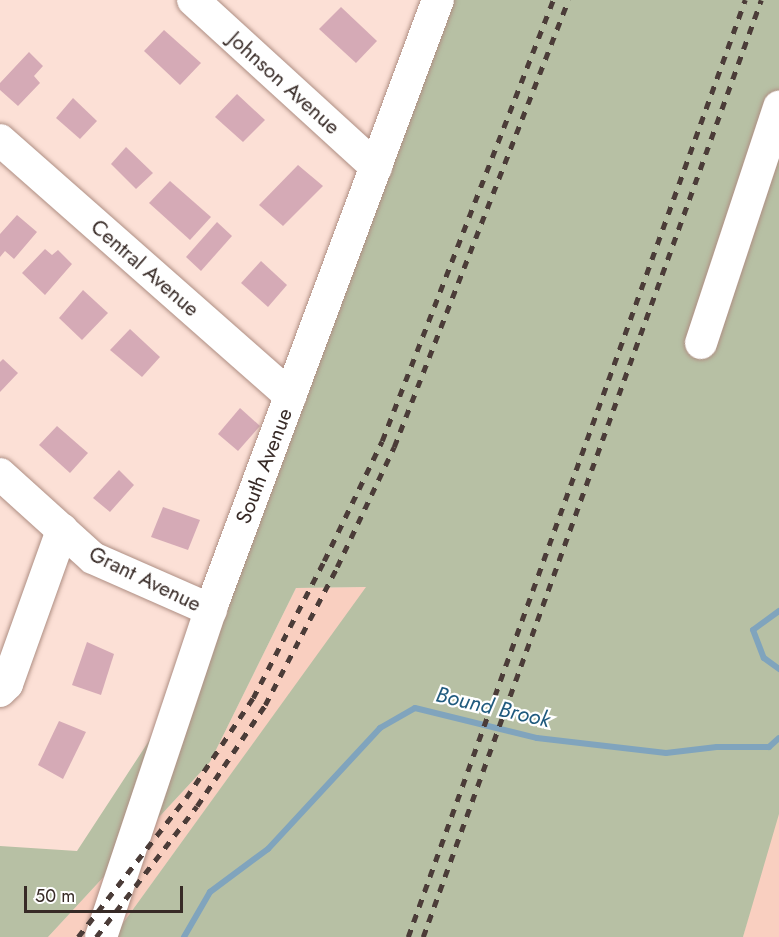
<!DOCTYPE html>
<html>
<head>
<meta charset="utf-8">
<style>
  body { margin:0 }
  #map { position:relative; width:779px; height:937px; overflow:hidden; background:#fce0d6; font-family:Jost,sans-serif }
  div>[style] { position:absolute }
  .built>* { inset:0; background:#f9cfc0 }
  .green>* { inset:0; background:#b7c0a4 }
  .stream>* { height:6px; margin:-3px; padding:0 3px; transform-origin:3px; border-radius:3px; background:#80a4bd }
  .building>* { inset:0; background:#d5aab6 }
  .roads { filter:drop-shadow(0 0 2px #ae8e83) drop-shadow(0 0 2px #ae8e83) }
  .minor>* { height:32px; margin:-16px; padding:0 16px; transform-origin:16px; border-radius:16px; background:#fff }
  .rail>* { height:4.5px; margin-top:-2.25px; transform-origin:0; background:repeating-linear-gradient(90deg,#4b3c38 0 8px,transparent 0 16px) }
  span { translate:-50% -50%; white-space:nowrap; text-align:center; line-height:1.15; -webkit-text-stroke:4.5px #fff; paint-order:stroke }
  .street-label { font-size:21px; color:#372a26 }
  .water-label { font-size:22px; color:#1f5a7e; font-style:italic }
  .scale { position:absolute; left:24px; top:886px; width:159px; height:27px; box-sizing:border-box; border:3px solid #372a26; border-top:0; padding-left:8px; font-size:18px; line-height:21px; white-space:nowrap; color:#372a26; -webkit-text-stroke:4px #fff; paint-order:stroke }
</style>
</head>
<body>
<div id="map">
  <div class="built">
    <i style="clip-path:polygon(367px 587px,113px 937px,48px 937px,210px 762px,296px 588px)"></i>
    <i style="clip-path:polygon(779px 814px,779px 937px,743px 937px,776px 816px)"></i>
  </div>
  <div class="green">
    <i style="clip-path:polygon(436px 0,779px 0,779px 814px,743px 937px,113px 937px,366px 587px,296px 588px,210px 762px,48px 937px,0 937px,0 846px,77px 851px,192px 675px)"></i>
  </div>
  <div class="stream">
    <i style="left:779px;top:611px;width:32px;rotate:144deg"></i>
    <i style="left:753px;top:630px;width:30px;rotate:69deg"></i>
    <i style="left:764px;top:658px;width:19px;rotate:36deg"></i>
    <i style="left:184px;top:937px;width:52px;rotate:-60deg"></i>
    <i style="left:210px;top:892px;width:72px;rotate:-36.6deg"></i>
    <i style="left:268px;top:849px;width:165px;rotate:-47.2deg"></i>
    <i style="left:380px;top:728px;width:40px;rotate:-29.7deg"></i>
    <i style="left:415px;top:708px;width:126px;rotate:13.8deg"></i>
    <i style="left:537px;top:738px;width:130px;rotate:6.6deg"></i>
    <i style="left:666px;top:753px;width:51px;rotate:-6.7deg"></i>
    <i style="left:717px;top:747px;width:52px"></i>
    <i style="left:769px;top:747px;width:13px;rotate:-42deg"></i>
  </div>
  <div class="building">
    <i style="clip-path:polygon(341px 7px,377px 41px,356px 63px,319px 29px)"></i>
    <i style="clip-path:polygon(164px 30px,201px 63px,180px 85px,144px 51px)"></i>
    <i style="clip-path:polygon(29px 52px,43px 66px,34px 76px,40px 83px,18px 106px,0 90px,0 83px)"></i>
    <i style="clip-path:polygon(237px 94px,265px 120px,243px 142px,215px 117px)"></i>
    <i style="clip-path:polygon(73px 98px,97px 121px,80px 139px,56px 118px)"></i>
    <i style="clip-path:polygon(126px 147px,153px 173px,136px 189px,111px 164px)"></i>
    <i style="clip-path:polygon(298px 165px,323px 186px,283px 226px,259px 205px)"></i>
    <i style="clip-path:polygon(170px 181px,211px 217px,190px 240px,149px 203px)"></i>
    <i style="clip-path:polygon(17px 215px,37px 232px,14px 259px,5px 251px,0 257px,0 234px)"></i>
    <i style="clip-path:polygon(217px 222px,232px 236px,201px 271px,186px 257px)"></i>
    <i style="clip-path:polygon(45px 249px,52px 255px,58px 250px,72px 264px,45px 295px,22px 273px)"></i>
    <i style="clip-path:polygon(261px 261px,287px 285px,268px 307px,241px 283px)"></i>
    <i style="clip-path:polygon(83px 290px,108px 313px,82px 340px,59px 318px)"></i>
    <i style="clip-path:polygon(130px 329px,160px 357px,142px 377px,110px 350px)"></i>
    <i style="clip-path:polygon(3px 359px,18px 373px,0 392px,0 362px)"></i>
    <i style="clip-path:polygon(240px 408px,260px 426px,238px 451px,218px 434px)"></i>
    <i style="clip-path:polygon(57px 426px,88px 453px,70px 473px,39px 445px)"></i>
    <i style="clip-path:polygon(119px 470px,134px 485px,110px 512px,93px 498px)"></i>
    <i style="clip-path:polygon(163px 507px,200px 520px,188px 550px,151px 537px)"></i>
    <i style="clip-path:polygon(87px 642px,114px 654px,101px 695px,72px 685px)"></i>
    <i style="clip-path:polygon(59px 721px,86px 732px,63px 779px,38px 765px)"></i>
  </div>
  <div class="roads">
    <div class="minor">
      <i style="left:193px;top:0;width:248px;rotate:42.4deg"></i>
      <i style="left:0;top:140px;width:387px;rotate:41.4deg"></i>
      <i style="left:701px;top:343px;width:249px;rotate:-71.7deg"></i>
      <i style="left:0;top:474px;width:125px;rotate:42.1deg"></i>
      <i style="left:93px;top:558px;width:129px;rotate:23.8deg"></i>
      <i style="left:0;top:691px;width:10px;rotate:-45deg"></i>
      <i style="left:7px;top:684px;width:164px;rotate:-70.3deg"></i>
      <i style="left:101px;top:937px;width:355px;rotate:-71.5deg"></i>
      <i style="left:214px;top:600px;width:640px;rotate:-69.53deg"></i>
    </div>
  </div>
  <div class="rail">
    <i style="left:78px;top:937px;width:176px;rotate:-52.2deg"></i>
    <i style="left:186px;top:798px;width:120px;rotate:-56.2deg"></i>
    <i style="left:253px;top:698px;width:154px;rotate:-62.6deg"></i>
    <i style="left:324px;top:561px;width:133px;rotate:-64.2deg"></i>
    <i style="left:382px;top:441px;width:473px;rotate:-68.8deg"></i>
    <i style="left:96px;top:937px;width:165px;rotate:-52.4deg"></i>
    <i style="left:197px;top:806px;width:122px;rotate:-56deg"></i>
    <i style="left:265px;top:705px;width:156px;rotate:-62.4deg"></i>
    <i style="left:337px;top:567px;width:133px;rotate:-64.6deg"></i>
    <i style="left:394px;top:447px;width:480px;rotate:-68.7deg"></i>
    <i style="left:408px;top:937px;width:996px;rotate:-70.22deg"></i>
    <i style="left:423px;top:937px;width:996px;rotate:-70.16deg"></i>
  </div>
  <div class="street-label">
    <span style="left:284px;top:83px;rotate:42deg">Johnson Avenue</span>
    <span style="left:145px;top:268px;rotate:41deg">Central Avenue</span>
    <span style="left:264px;top:466px;rotate:-69deg">South Avenue</span>
    <span style="left:145px;top:579px;rotate:26deg">Grant Avenue</span>
  </div>
  <div class="water-label">
    <span style="left:493px;top:707px;rotate:13deg">Bound Brook</span>
  </div>
  <div class="scale">50 m</div>
</div>
</body>
</html>
